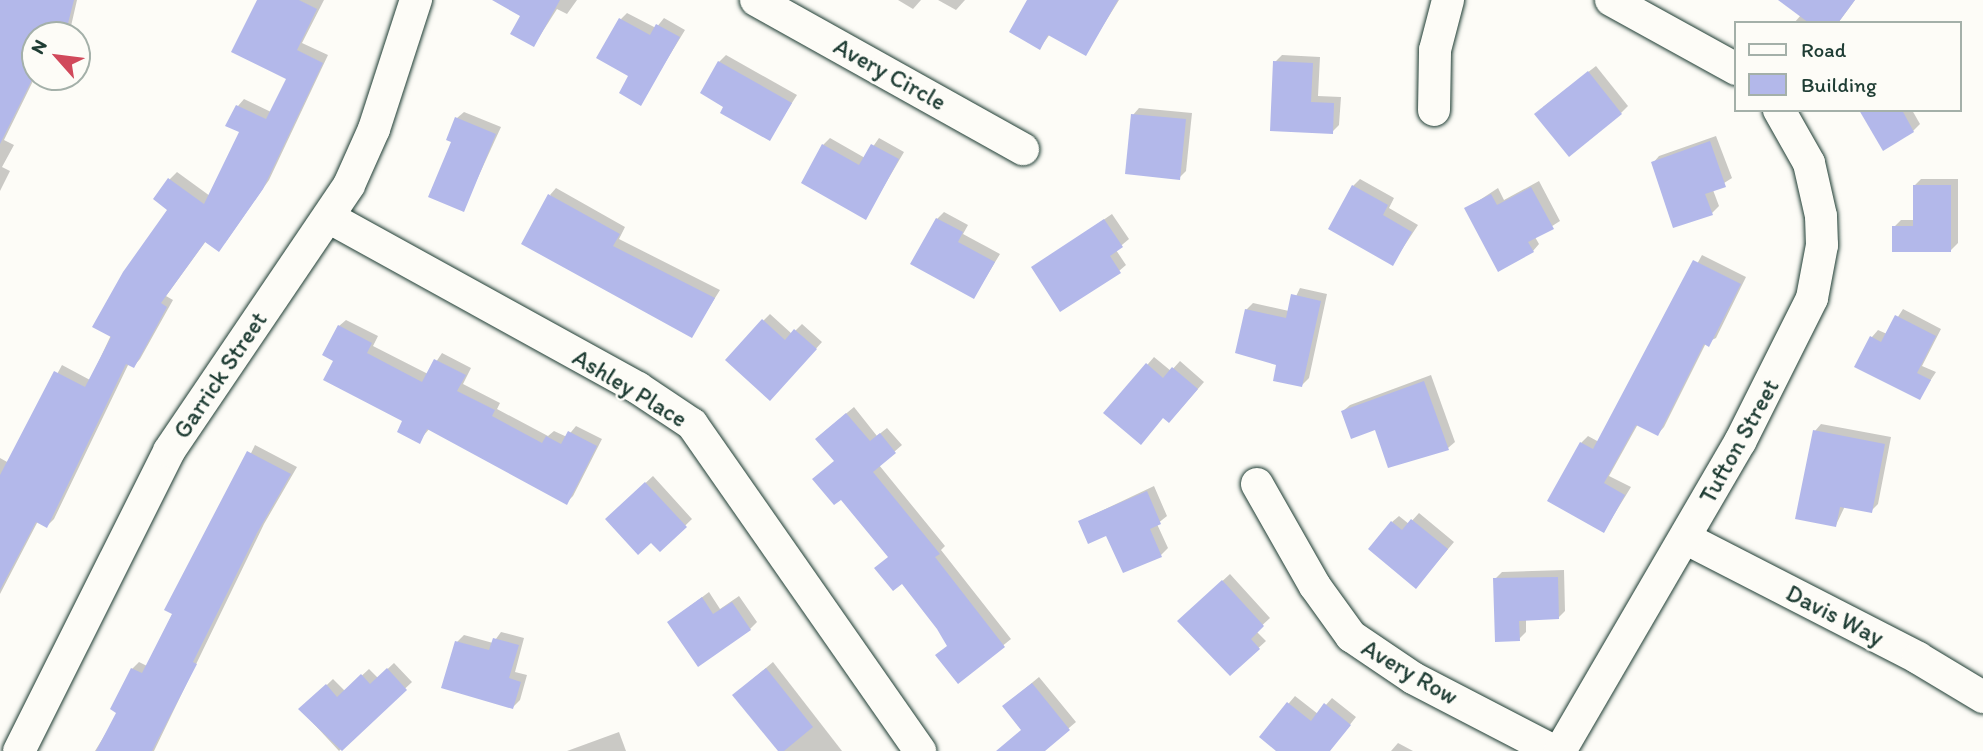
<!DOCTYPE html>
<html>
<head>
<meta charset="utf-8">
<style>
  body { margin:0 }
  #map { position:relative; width:1983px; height:751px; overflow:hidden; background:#fdfcf7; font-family:Itim,sans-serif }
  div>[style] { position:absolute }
  .shadow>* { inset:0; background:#0003 }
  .building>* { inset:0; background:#b3b8ea }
  .roads { filter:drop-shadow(0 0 2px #1f3d34) drop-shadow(0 0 2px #1f3d34) }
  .minor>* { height:32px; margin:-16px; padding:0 16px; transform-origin:16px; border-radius:16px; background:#fdfcf7 }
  span { translate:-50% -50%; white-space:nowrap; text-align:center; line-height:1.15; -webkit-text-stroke:5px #fdfcf7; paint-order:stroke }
  .street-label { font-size:24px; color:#1f3d34 }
  .legend { position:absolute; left:1734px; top:21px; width:228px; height:91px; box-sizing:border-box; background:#fdfcf7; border:2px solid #a4b0a9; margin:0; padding:9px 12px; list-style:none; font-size:21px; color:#1f3d34 }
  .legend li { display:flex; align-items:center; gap:14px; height:35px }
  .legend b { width:35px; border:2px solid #a4b0a9 }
  .north { position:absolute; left:21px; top:21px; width:70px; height:70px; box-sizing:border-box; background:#fdfcf7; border:2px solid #a4b0a9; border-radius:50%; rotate:298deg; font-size:19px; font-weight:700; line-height:28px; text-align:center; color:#1f3d34 }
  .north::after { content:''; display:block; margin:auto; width:24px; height:32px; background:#d1495b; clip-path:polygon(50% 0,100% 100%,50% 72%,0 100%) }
</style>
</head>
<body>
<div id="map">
  <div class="shadow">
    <i style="clip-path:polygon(0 0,77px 0,69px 35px,35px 35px,35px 77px,4px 140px,14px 145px,2px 167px,10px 171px,0 191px)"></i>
    <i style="clip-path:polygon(259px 0,324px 0,302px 43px,328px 55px,269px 180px,225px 243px,206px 241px,166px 296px,173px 300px,140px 359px,134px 366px,129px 363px,54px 519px,47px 526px,38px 521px,0 594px,0 458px,9px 463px,62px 365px,90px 380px,170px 209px,156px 199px,170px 179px,177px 172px,210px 196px,242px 132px,238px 106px,244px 99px,271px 112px,288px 78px)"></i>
    <i style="clip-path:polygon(496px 0,577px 0,567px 14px,557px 9px,534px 45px,522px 15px)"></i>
    <i style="clip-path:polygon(898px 0,921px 0,913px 9px)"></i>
    <i style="clip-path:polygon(938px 0,965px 0,956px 10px)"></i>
    <i style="clip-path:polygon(1029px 0,1119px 0,1086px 53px,1050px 34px,1040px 48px)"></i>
    <i style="clip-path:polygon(1785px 0,1855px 0,1838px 23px,1794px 23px,1801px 15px)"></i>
    <i style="clip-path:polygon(627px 13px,656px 28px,664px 18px,685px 30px,640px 104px,621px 19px)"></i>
    <i style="clip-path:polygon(726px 55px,797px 95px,769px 139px,726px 106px,719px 62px)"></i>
    <i style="clip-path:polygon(1282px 55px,1320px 57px,1318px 96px,1341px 97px,1339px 125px,1332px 132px,1275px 62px)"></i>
    <i style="clip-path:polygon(1596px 66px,1628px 106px,1621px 113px,1543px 107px)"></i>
    <i style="clip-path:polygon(1139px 108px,1192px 113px,1186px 171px,1179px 178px,1133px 115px)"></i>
    <i style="clip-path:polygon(1861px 110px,1912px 110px,1920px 124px,1913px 131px)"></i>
    <i style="clip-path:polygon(464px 112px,501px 127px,463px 210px,453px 141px,457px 118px)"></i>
    <i style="clip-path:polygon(1716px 136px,1732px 178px,1713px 190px,1719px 206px,1712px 213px,1653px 163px,1659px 156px)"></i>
    <i style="clip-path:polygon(830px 138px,865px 158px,879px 138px,904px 152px,866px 217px,823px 145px)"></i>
    <i style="clip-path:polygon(1360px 179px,1394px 198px,1389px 208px,1418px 225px,1393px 263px,1353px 186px)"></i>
    <i style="clip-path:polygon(1921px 179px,1958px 179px,1958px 243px,1951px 250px,1894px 227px,1901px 220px,1915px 220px,1914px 186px)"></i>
    <i style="clip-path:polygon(1539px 181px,1560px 221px,1535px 237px,1539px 244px,1533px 251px,1466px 209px,1498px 188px,1504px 200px)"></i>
    <i style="clip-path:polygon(556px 188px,625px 227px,619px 239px,720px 290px,692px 335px,550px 195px)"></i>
    <i style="clip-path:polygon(944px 212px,968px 225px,963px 234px,1000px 254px,974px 297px,937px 219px)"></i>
    <i style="clip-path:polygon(1112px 214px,1129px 239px,1116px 250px,1126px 265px,1119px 271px,1033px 268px)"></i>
    <i style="clip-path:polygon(1702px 255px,1746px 277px,1716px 338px,1706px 343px,1664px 427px,1658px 434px,1638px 424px,1609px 476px,1631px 487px,1604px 531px,1581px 443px,1588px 436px,1599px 442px)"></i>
    <i style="clip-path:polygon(1300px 288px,1327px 294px,1309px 378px,1302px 385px,1278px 364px,1246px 310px,1253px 303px,1289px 311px)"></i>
    <i style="clip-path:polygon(1903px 309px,1941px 329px,1922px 366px,1936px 372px,1919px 398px,1857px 366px,1872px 337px,1878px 330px,1887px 334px)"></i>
    <i style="clip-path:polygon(770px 314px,792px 334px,802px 324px,822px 342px,777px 392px,763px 321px)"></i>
    <i style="clip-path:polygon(346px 320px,378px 336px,373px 346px,428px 374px,442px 353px,471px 368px,463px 384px,500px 403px,497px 409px,548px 436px,554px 431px,567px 437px,576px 426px,602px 439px,573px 496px,566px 503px,430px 428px,419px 441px,405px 420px,335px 360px,339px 326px)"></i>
    <i style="clip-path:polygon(1154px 357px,1171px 371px,1180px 361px,1204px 382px,1176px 414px,1106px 413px)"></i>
    <i style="clip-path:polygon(1431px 375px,1455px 442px,1448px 448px,1376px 428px,1343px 411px,1350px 405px)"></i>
    <i style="clip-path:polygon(854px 407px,877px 436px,887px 428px,902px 445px,879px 465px,945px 546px,941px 550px,1011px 639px,958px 682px,949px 645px,890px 556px,824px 432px)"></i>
    <i style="clip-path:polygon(1821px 424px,1891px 437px,1878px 504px,1871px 511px,1845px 506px,1836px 525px,1815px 431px)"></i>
    <i style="clip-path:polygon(255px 445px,297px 467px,264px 524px,154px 751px,95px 751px,119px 712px,132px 669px,139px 662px,147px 666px)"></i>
    <i style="clip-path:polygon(653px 476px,692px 519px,660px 550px,652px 541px,607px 519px)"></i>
    <i style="clip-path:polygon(1154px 486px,1167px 516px,1157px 524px,1168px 548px,1161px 555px,1080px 521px)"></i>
    <i style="clip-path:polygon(1419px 513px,1454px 542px,1422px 580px,1392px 522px,1399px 516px,1409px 524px)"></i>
    <i style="clip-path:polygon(1564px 570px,1565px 611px,1558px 618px,1526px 619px,1526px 632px,1519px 639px,1495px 579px,1502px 572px)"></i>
    <i style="clip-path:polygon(1230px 574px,1270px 618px,1256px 631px,1266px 641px,1230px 674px,1179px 621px)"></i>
    <i style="clip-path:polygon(709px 592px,720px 609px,739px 596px,757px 622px,750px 629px,669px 622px)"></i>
    <i style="clip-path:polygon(501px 632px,524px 638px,515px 672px,527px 675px,520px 700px,513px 707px,457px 642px,464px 635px,493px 643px)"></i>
    <i style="clip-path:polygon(773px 662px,842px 751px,780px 751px,741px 689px)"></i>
    <i style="clip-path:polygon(394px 663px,412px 682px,339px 751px,301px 710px,333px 679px,345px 691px,369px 669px,378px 678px)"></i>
    <i style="clip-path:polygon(1039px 677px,1076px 722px,1042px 751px,1004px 751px,1023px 729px,1011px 700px)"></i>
    <i style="clip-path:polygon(1295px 696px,1318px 714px,1332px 698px,1356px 717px,1329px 751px,1279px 751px,1261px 736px)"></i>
    <i style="clip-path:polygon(619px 732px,626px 751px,567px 751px)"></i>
    <i style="clip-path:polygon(1398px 743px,1413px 751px,1391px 751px)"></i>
  </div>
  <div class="building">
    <i style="clip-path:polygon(0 0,74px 0,65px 35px,35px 35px,35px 74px,0 144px)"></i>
    <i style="clip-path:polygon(257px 0,299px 0,317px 9px,297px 50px,323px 63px,263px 189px,219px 252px,205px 242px,161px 303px,167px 307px,134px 368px,126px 364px,47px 528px,36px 522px,0 590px,0 475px,54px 371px,85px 387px,111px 337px,92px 327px,123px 272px,167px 210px,153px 199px,168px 178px,204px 204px,239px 132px,225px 126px,236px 105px,266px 119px,286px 79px,231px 52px)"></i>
    <i style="clip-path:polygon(492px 0,560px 0,534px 47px,510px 34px,520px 16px)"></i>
    <i style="clip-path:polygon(1027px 0,1118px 0,1086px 56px,1048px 35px,1040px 50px,1009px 32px)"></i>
    <i style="clip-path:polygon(1778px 0,1855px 0,1838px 23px,1809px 23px)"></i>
    <i style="clip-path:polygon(619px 18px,650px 35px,656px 24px,680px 37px,641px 106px,619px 93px,628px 76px,596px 58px)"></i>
    <i style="clip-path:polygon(718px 61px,792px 103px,770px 141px,720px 113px,723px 107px,700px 93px)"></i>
    <i style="clip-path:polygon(1273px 61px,1313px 63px,1311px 102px,1334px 103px,1333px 134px,1270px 131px)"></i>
    <i style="clip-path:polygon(1588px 71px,1622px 114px,1569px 157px,1534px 114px)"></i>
    <i style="clip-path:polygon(1859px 110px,1902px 110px,1914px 132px,1883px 151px)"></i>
    <i style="clip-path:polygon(1131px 114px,1186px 119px,1180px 180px,1125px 174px)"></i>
    <i style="clip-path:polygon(455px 117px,496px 134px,464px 212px,428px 197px,451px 142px,446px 140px)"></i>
    <i style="clip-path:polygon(1710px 141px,1726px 187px,1705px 194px,1713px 215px,1673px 228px,1651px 162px)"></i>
    <i style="clip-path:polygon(822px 144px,859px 165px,871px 144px,899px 159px,866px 220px,801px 183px)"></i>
    <i style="clip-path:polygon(1352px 185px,1388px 205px,1383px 215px,1412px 232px,1393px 266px,1328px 229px)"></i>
    <i style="clip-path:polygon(1913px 185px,1951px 185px,1951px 252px,1892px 252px,1892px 226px,1913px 226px)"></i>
    <i style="clip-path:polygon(1531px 187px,1554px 229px,1528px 242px,1534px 252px,1498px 272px,1464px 208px,1491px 194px,1497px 205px)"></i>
    <i style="clip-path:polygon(548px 194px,620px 234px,613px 246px,715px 298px,692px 338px,521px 244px)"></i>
    <i style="clip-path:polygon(936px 218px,963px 232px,958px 242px,995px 262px,974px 299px,910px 264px)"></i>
    <i style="clip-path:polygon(1104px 219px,1123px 247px,1110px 256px,1121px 273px,1060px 312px,1031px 267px)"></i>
    <i style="clip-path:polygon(1693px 260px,1741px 284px,1709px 347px,1704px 344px,1658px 436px,1636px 425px,1604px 483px,1625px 495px,1604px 533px,1547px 501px,1580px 442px,1593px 449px)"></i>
    <i style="clip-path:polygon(1291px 294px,1321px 301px,1302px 387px,1273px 381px,1276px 365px,1235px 353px,1245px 309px,1286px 318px)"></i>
    <i style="clip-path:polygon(1895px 315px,1936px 336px,1917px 373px,1931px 380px,1920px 400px,1854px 367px,1870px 336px,1881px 342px)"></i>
    <i style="clip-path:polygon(762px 319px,785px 340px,794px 329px,817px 349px,770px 401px,725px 360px)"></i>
    <i style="clip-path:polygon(338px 325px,372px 343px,367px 353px,422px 382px,434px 359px,466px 375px,457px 391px,495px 410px,492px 416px,542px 443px,546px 436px,561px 444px,568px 431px,597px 446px,567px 505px,427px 429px,420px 444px,397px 432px,402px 421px,323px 380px,333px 361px,322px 355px)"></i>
    <i style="clip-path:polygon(1146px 363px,1163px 378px,1172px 367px,1198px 389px,1169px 423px,1163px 418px,1141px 445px,1103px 413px)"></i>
    <i style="clip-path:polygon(1424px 381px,1449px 450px,1388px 468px,1375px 430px,1351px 439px,1341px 411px)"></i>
    <i style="clip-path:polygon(846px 413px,870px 441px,880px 433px,896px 453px,873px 472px,940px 554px,935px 557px,1005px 647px,958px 684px,935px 655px,947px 646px,937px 629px,902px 584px,893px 591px,874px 568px,888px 557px,841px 500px,834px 505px,812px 479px,834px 461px,815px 439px)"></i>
    <i style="clip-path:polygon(1813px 430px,1885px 444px,1872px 513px,1840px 507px,1836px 527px,1795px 519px)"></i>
    <i style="clip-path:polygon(247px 451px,291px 474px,257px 533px,193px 662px,197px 664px,152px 751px,96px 751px,116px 713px,110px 709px,131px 668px,142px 673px,172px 614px,164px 610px)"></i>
    <i style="clip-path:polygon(645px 482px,687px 527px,660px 552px,651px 543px,638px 555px,605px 519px)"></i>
    <i style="clip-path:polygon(1147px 491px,1161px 524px,1150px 529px,1162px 557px,1123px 573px,1106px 536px,1088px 544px,1078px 521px)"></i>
    <i style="clip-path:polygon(1411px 519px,1448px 549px,1416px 589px,1368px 549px,1391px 521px,1402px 530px)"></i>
    <i style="clip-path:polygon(1558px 577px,1559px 619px,1519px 621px,1520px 641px,1495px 642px,1493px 578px)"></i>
    <i style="clip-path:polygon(1222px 580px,1264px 626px,1251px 639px,1260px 649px,1230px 676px,1177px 621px)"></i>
    <i style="clip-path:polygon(702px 597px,713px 614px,732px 602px,751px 630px,698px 667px,667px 622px)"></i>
    <i style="clip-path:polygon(493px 638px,519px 645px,509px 678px,521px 682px,513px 709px,441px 688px,455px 641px,489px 650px)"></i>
    <i style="clip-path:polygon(387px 668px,407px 690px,342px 751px,298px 709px,326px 684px,337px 697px,361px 674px,370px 684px)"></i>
    <i style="clip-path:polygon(766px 668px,813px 727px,784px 751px,778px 751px,732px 695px)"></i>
    <i style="clip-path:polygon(1032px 683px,1070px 730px,1045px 751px,996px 751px,1021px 730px,1002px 706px)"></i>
    <i style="clip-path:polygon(1287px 702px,1311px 721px,1324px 703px,1351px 725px,1330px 751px,1276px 751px,1259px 737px)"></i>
  </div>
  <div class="roads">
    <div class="minor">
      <i style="left:756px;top:0;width:306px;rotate:29.2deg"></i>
      <i style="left:1611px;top:0;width:143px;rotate:28.9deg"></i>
      <i style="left:1434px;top:110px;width:60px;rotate:-89deg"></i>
      <i style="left:1435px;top:50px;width:52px;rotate:-75.4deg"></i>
      <i style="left:330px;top:218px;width:352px;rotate:28.9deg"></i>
      <i style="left:638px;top:388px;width:65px;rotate:33.7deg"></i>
      <i style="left:692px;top:424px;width:399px;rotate:55.1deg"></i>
      <i style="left:1257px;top:484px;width:117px;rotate:60.4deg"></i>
      <i style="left:1315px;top:586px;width:62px;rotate:54.2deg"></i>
      <i style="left:1351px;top:636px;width:75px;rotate:34.1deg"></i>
      <i style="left:1413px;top:678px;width:159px;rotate:27.4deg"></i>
      <i style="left:1685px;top:538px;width:262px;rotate:27.2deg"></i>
      <i style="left:1918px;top:658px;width:76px;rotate:31deg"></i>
      <i style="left:19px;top:751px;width:335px;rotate:-63.4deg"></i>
      <i style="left:169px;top:451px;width:321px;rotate:-55.9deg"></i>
      <i style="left:349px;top:185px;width:61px;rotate:-65.9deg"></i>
      <i style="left:374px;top:129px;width:136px;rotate:-72deg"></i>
      <i style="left:1560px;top:751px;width:358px;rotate:-59.8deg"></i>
      <i style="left:1740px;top:442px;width:161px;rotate:-63.4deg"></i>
      <i style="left:1812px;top:298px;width:54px;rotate:-79.3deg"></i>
      <i style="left:1822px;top:245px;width:29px;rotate:-92deg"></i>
      <i style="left:1821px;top:216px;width:54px;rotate:-102.8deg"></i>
      <i style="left:1809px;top:163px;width:61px;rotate:-119.5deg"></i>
    </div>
  </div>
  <div class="street-label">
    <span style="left:890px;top:74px;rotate:29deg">Avery Circle</span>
    <span style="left:220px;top:375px;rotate:-56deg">Garrick Street</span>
    <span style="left:630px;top:388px;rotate:31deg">Ashley Place</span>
    <span style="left:1739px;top:441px;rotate:-61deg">Tufton Street</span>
    <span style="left:1835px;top:615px;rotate:27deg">Davis Way</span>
    <span style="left:1410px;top:672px;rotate:30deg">Avery Row</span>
  </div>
  <ul class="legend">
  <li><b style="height:9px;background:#fdfcf7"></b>Road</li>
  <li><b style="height:19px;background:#b3b8ea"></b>Building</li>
  </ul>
  <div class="north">N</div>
</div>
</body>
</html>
